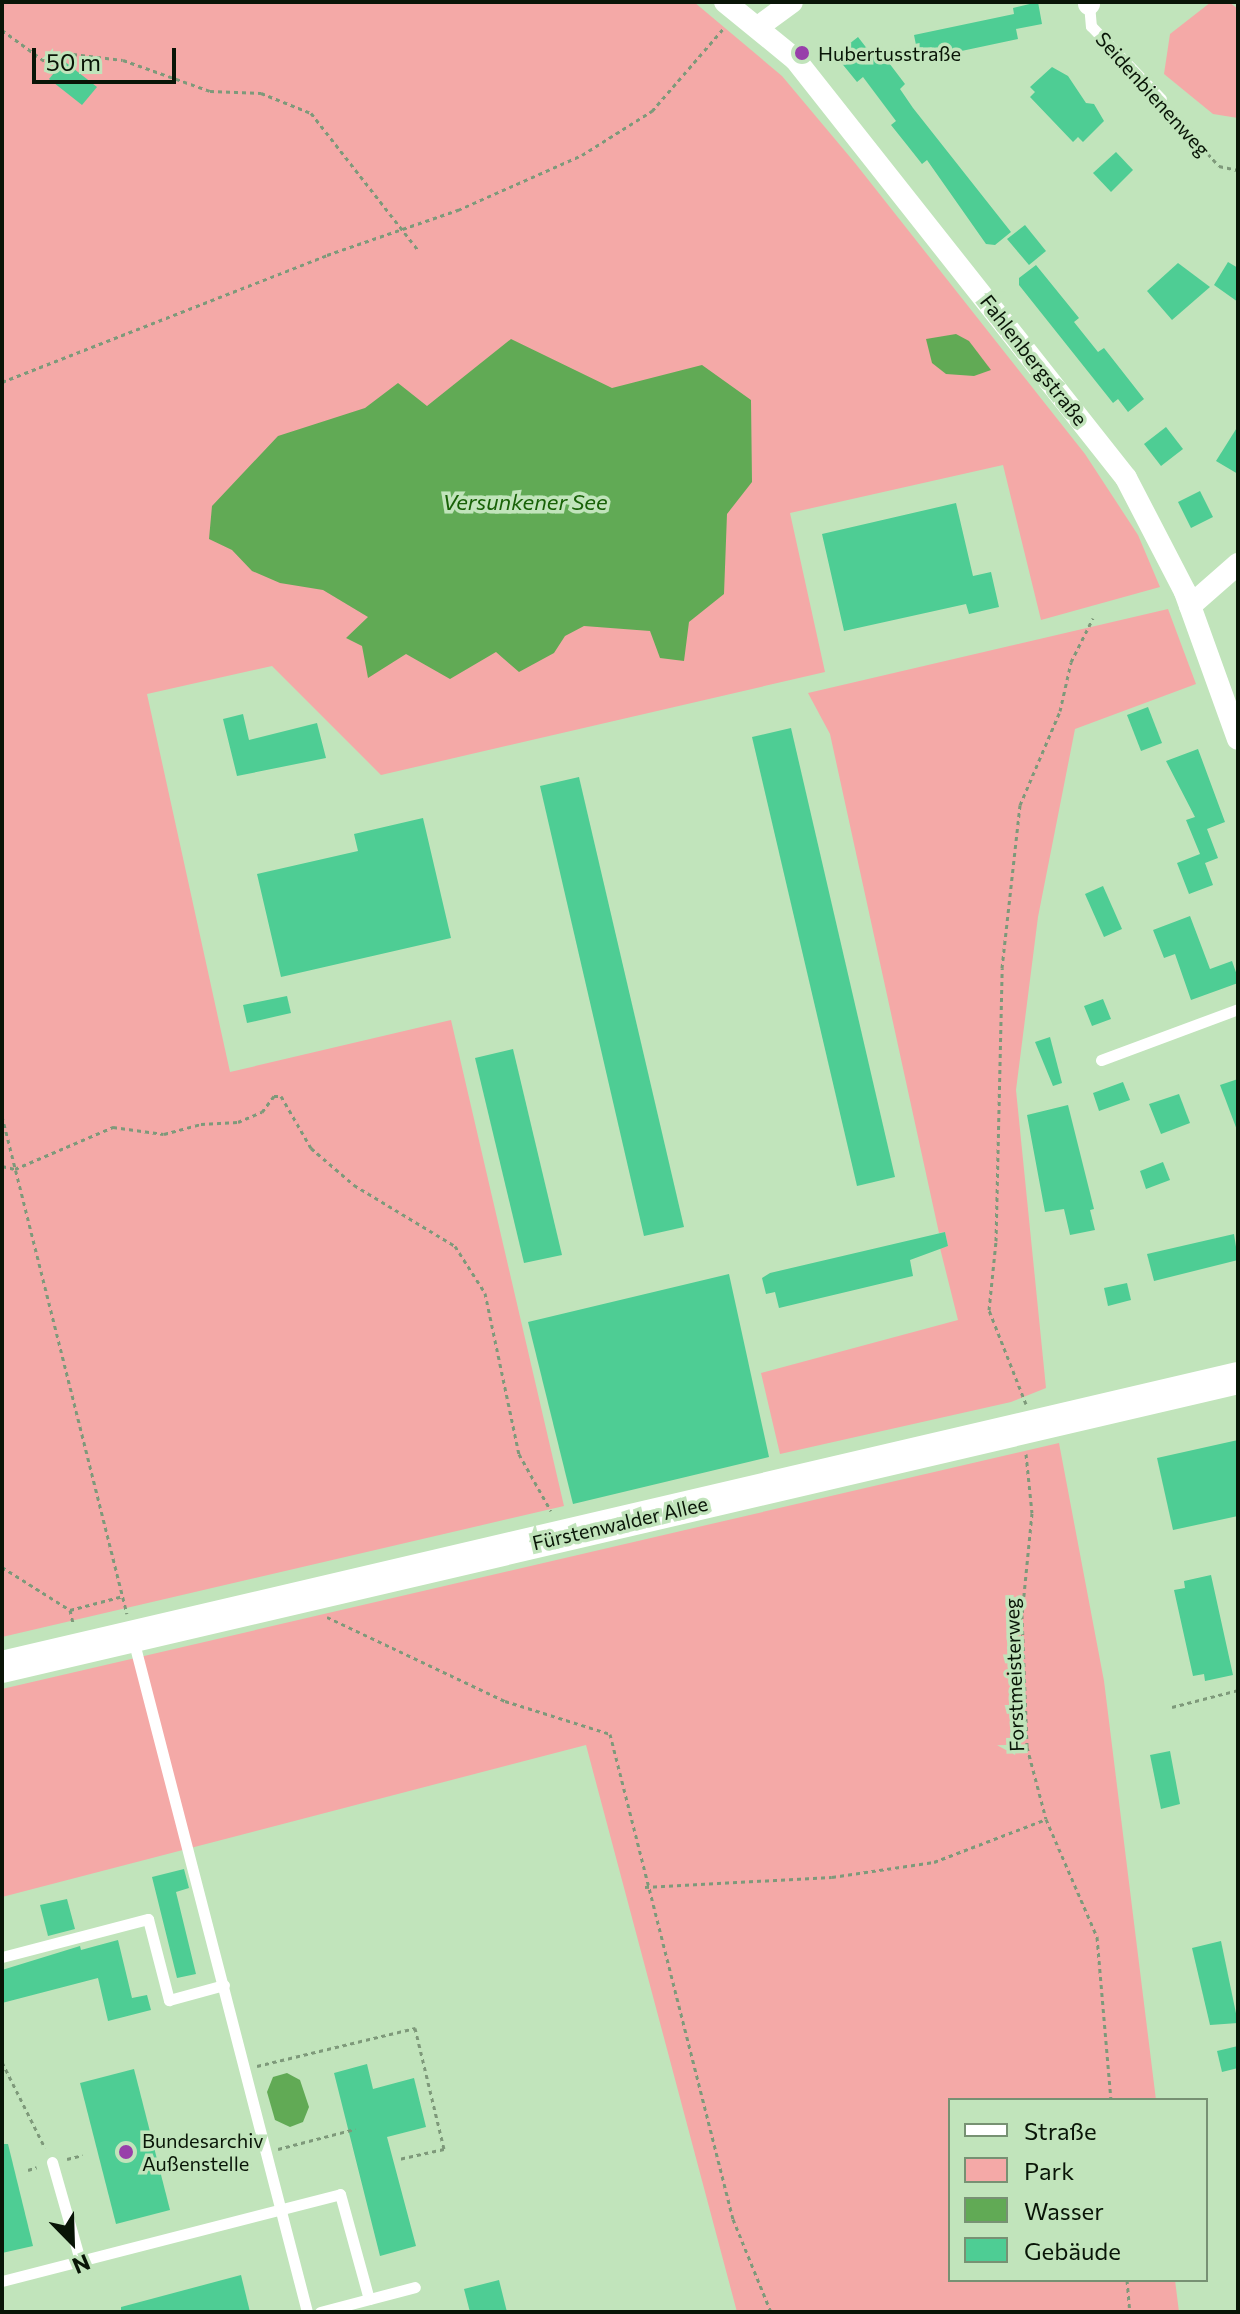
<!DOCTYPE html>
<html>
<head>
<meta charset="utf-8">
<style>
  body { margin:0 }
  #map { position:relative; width:1240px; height:2314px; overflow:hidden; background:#c1e4bb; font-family:Commissioner,sans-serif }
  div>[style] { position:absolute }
  .green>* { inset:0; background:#f4a9a7 }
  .water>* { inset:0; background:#61aa55 }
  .building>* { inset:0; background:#4ecd94 }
  .path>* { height:3px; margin-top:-1.5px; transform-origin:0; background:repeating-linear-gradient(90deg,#7e997a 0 4px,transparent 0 8px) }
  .service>* { height:11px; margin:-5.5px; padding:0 5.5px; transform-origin:5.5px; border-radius:5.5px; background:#fff }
  .minor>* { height:22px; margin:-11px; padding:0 11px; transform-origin:11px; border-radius:11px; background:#fff }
  .secondary>* { height:32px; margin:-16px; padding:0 16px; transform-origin:16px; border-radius:16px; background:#fff }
  .dots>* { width:22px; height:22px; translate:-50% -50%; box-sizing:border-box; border:4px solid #c1e4bb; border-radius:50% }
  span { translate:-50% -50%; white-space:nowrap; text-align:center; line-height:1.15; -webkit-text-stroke:7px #c1e4bb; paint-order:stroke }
  .poi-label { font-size:20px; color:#091507 }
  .left { translate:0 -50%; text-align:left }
  .street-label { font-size:20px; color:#091507 }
  .water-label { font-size:22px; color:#186107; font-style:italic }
  .frame { position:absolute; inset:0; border:4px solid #091507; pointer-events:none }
  .legend { position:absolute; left:948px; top:2098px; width:260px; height:184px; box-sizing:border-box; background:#c1e4bb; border:2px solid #779173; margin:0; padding:10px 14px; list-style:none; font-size:24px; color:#091507 }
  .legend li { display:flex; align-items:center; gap:16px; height:40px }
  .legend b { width:40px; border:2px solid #779173 }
  .north { position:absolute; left:32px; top:2202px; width:80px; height:80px; -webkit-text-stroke:6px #c1e4bb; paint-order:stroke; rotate:157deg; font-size:22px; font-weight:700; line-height:32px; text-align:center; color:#091507 }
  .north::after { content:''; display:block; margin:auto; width:28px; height:36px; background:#091507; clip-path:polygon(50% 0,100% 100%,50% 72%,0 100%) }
  .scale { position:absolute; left:32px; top:48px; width:144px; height:36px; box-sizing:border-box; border:4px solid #091507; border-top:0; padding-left:10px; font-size:24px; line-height:28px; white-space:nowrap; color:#091507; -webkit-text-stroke:6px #c1e4bb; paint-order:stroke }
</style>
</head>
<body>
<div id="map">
  <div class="green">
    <i style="clip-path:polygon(2px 2px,694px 2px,782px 76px,855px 163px,1085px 454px,1138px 535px,1160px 587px,1041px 620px,1003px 465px,790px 513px,825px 672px,381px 775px,272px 666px,147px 694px,230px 1072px,451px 1020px,564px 1506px,2px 1637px)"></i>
    <i style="clip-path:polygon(1211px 2px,1229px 2px,1238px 9px,1238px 118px,1213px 114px,1164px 74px,1170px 34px)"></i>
    <i style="clip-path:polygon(1168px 609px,1196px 684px,1075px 729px,1038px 917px,1016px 1090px,1046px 1388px,1011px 1402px,780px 1454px,761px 1373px,958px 1320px,940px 1248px,948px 1246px,945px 1232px,939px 1233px,830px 734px,808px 693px)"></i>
    <i style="clip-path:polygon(1059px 1443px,1104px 1681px,1156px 2100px,950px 2100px,950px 2280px,1175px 2280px,1179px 2312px,737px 2312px,586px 1745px,2px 1897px,2px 1689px)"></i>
  </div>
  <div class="water">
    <i style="clip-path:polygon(956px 334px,969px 341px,991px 370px,974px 376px,946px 374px,932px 363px,926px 339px)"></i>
    <i style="clip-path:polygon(511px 339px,612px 388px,702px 365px,751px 400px,752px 482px,727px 514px,724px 594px,689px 622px,684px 661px,660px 658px,650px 631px,584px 626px,565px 636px,554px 653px,519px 672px,496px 652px,450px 679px,406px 654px,368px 678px,362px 646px,346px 638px,368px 617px,323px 590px,280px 583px,252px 571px,232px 550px,209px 539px,212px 506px,278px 436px,365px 408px,398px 383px,427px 406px)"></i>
    <i style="clip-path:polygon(287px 2073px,300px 2080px,309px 2107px,303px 2122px,290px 2127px,275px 2120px,267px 2092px,273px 2077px)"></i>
  </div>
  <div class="building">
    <i style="clip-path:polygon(1038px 2px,1042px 24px,1016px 29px,1018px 39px,919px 60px,914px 35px,1014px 14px,1013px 8px)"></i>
    <i style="clip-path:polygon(858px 37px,879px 64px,886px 59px,905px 84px,900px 89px,913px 108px,1011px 232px,995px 245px,986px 244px,927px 160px,922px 164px,907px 145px,891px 125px,896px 121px,863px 77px,857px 82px,835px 55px)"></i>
    <i style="clip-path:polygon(64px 61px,97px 87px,82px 105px,49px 79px)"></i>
    <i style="clip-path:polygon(1052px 67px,1068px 76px,1086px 103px,1094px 104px,1104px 121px,1083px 142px,1078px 137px,1073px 142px,1030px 97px,1035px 92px,1030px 87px)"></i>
    <i style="clip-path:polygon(1116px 152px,1133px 170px,1111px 192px,1093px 173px)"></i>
    <i style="clip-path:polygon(1025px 225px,1046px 251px,1029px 265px,1007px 239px)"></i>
    <i style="clip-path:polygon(1228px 262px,1238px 268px,1238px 302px,1214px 285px)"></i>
    <i style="clip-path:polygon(1178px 263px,1210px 287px,1172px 320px,1147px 291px)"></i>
    <i style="clip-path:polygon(1036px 265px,1079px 318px,1074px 322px,1098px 352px,1104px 348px,1144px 399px,1128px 412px,1118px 399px,1113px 403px,1019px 285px,1019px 278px)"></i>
    <i style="clip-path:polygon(1238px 426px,1238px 474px,1216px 461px)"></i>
    <i style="clip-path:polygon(1166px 427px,1183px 449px,1161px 466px,1144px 444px)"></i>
    <i style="clip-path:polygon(1200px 491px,1213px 517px,1191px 528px,1178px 502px)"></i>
    <i style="clip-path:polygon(956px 503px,973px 576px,991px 572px,999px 607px,969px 614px,966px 604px,844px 631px,822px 534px)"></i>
    <i style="clip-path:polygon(1148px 707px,1162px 743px,1141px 751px,1127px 715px)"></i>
    <i style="clip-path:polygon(243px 714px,249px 740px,317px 723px,326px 758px,237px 776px,223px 719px)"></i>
    <i style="clip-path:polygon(791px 728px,895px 1177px,857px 1186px,752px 737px)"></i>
    <i style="clip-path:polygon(1198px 749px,1225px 822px,1207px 829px,1218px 858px,1205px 863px,1213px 885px,1189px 894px,1177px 863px,1200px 854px,1186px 820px,1195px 817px,1166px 761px)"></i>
    <i style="clip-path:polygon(579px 777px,684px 1227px,644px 1236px,540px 786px)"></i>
    <i style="clip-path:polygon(423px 818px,451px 938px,281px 977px,257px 874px,358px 851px,354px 834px)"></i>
    <i style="clip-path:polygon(1103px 886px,1122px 929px,1104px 937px,1085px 894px)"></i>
    <i style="clip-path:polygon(1190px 916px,1210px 969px,1232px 961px,1238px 978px,1238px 983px,1191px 1000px,1175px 954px,1164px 958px,1153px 930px)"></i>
    <i style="clip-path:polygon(287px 996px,291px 1013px,247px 1023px,243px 1005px)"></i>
    <i style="clip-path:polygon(1103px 999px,1111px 1019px,1092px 1026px,1084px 1006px)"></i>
    <i style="clip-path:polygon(1050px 1037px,1062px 1083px,1053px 1086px,1035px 1042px)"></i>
    <i style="clip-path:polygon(513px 1049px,562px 1255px,524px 1263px,475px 1058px)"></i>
    <i style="clip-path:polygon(1238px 1079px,1238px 1130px,1237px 1130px,1220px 1085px)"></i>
    <i style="clip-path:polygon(1123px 1082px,1130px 1100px,1099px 1111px,1093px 1093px)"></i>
    <i style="clip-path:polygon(1179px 1094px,1190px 1123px,1161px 1134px,1149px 1104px)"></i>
    <i style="clip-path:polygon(1068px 1105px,1094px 1209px,1090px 1210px,1095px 1230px,1070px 1235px,1064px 1209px,1045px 1212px,1027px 1115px)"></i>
    <i style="clip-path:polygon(1163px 1162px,1170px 1180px,1146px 1189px,1140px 1171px)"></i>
    <i style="clip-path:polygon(945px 1232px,948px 1246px,910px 1260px,913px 1276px,779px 1308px,775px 1292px,766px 1294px,762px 1278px,770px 1273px)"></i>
    <i style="clip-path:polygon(1234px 1234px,1238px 1260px,1154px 1281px,1147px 1254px)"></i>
    <i style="clip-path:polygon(729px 1274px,769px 1457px,573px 1504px,528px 1322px)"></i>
    <i style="clip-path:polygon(1127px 1283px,1131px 1300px,1108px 1306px,1104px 1288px)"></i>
    <i style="clip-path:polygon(1238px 1440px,1238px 1516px,1173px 1530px,1157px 1458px)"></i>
    <i style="clip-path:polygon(1211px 1575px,1233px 1675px,1205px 1681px,1204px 1674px,1193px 1676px,1174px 1590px,1185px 1588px,1184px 1581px)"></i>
    <i style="clip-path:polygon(1170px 1751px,1180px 1804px,1161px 1809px,1150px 1755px)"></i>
    <i style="clip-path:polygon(184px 1869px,189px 1888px,176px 1892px,196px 1974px,177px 1978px,152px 1877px)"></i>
    <i style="clip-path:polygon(67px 1899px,75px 1929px,48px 1936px,40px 1905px)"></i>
    <i style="clip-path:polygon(118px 1940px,132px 1998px,147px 1995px,151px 2010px,108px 2021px,98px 1978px,2px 2003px,2px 1970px,80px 1946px,81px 1950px)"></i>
    <i style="clip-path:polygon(1221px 1941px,1238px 2023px,1210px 2025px,1192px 1948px)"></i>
    <i style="clip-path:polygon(1238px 2046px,1238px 2068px,1222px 2072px,1217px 2051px)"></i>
    <i style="clip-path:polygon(367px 2064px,373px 2089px,414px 2078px,426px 2127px,387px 2137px,416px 2246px,380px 2256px,334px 2073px)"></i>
    <i style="clip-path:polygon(134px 2069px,170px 2210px,116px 2224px,80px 2083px)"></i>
    <i style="clip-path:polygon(2px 2144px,8px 2144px,33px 2246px,2px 2253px)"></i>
    <i style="clip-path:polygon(241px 2275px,250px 2312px,121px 2312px,121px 2307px)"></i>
    <i style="clip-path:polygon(499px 2280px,507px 2312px,470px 2312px,464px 2289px)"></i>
  </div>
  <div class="path">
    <i style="left:2px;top:30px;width:64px;rotate:36.2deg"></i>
    <i style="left:46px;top:62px;width:28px;rotate:-17deg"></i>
    <i style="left:73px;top:54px;width:50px;rotate:6.8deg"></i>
    <i style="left:123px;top:60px;width:92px;rotate:19.6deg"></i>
    <i style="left:210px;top:91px;width:51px;rotate:2.2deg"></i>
    <i style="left:261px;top:93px;width:54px;rotate:21.8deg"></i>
    <i style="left:311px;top:113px;width:174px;rotate:52deg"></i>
    <i style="left:1170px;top:112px;width:73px;rotate:47.8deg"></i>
    <i style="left:1219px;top:166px;width:19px;rotate:12deg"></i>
    <i style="left:2px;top:382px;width:349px;rotate:-21.3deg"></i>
    <i style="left:327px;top:255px;width:139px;rotate:-19deg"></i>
    <i style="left:458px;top:210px;width:136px;rotate:-23.9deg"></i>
    <i style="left:582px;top:155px;width:83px;rotate:-32.2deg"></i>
    <i style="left:652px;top:111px;width:110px;rotate:-49.1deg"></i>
    <i style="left:2px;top:1116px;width:513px;rotate:75.91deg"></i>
    <i style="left:2px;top:1166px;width:13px;rotate:13deg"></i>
    <i style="left:15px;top:1169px;width:107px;rotate:-23.2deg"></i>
    <i style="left:113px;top:1127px;width:51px;rotate:7.8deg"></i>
    <i style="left:164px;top:1134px;width:38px;rotate:-15deg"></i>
    <i style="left:201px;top:1124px;width:37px;rotate:-3deg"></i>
    <i style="left:238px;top:1122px;width:26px;rotate:-23deg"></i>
    <i style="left:262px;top:1112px;width:20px;rotate:-53deg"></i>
    <i style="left:274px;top:1096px;width:7px"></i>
    <i style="left:281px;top:1096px;width:60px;rotate:60deg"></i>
    <i style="left:311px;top:1148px;width:57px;rotate:40.7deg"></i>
    <i style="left:354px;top:1185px;width:118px;rotate:31.1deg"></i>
    <i style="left:455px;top:1246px;width:56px;rotate:57.4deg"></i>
    <i style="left:485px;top:1293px;width:165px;rotate:78.1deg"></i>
    <i style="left:519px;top:1454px;width:65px;rotate:60.7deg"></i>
    <i style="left:1026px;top:1404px;width:101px;rotate:-111.5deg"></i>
    <i style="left:989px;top:1310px;width:69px;rotate:-84.2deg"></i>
    <i style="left:996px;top:1241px;width:273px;rotate:-88.7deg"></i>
    <i style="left:1002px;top:968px;width:164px;rotate:-83.7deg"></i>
    <i style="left:1020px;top:805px;width:102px;rotate:-66.9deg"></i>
    <i style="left:1060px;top:711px;width:50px;rotate:-77.3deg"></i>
    <i style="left:1071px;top:662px;width:49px;rotate:-63.4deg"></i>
    <i style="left:1026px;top:1454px;width:59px;rotate:84.2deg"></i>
    <i style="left:1032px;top:1513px;width:102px;rotate:95.6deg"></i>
    <i style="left:1022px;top:1615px;width:132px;rotate:87.8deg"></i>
    <i style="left:1027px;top:1747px;width:74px;rotate:75.2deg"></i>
    <i style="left:1046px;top:1819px;width:129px;rotate:66.6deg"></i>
    <i style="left:1097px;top:1937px;width:164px;rotate:85.1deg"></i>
    <i style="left:2px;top:1567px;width:80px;rotate:32.3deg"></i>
    <i style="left:70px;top:1610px;width:13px;rotate:77deg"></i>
    <i style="left:70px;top:1610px;width:55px;rotate:-14.8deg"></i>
    <i style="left:327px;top:1617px;width:197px;rotate:25.3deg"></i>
    <i style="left:505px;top:1701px;width:110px;rotate:17.4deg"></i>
    <i style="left:610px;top:1734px;width:500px;rotate:75.77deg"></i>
    <i style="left:733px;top:2219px;width:100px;rotate:67.8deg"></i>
    <i style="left:1172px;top:1707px;width:68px;rotate:-14.4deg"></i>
    <i style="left:645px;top:1887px;width:187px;rotate:-3.1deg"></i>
    <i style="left:832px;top:1877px;width:103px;rotate:-8.4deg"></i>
    <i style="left:934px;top:1862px;width:118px;rotate:-20.9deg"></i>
    <i style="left:2px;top:2062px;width:96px;rotate:63.4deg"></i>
    <i style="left:257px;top:2066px;width:163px;rotate:-13.5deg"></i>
    <i style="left:415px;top:2028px;width:124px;rotate:76.5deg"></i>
    <i style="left:444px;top:2149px;width:46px;rotate:167.5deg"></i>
    <i style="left:278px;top:2149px;width:80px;rotate:-14.6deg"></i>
    <i style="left:67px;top:2159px;width:16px;rotate:-14deg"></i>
    <i style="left:28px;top:2170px;width:9px;rotate:-18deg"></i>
    <i style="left:1127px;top:2280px;width:32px;rotate:85deg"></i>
  </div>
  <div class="service">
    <i style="left:1089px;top:4px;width:22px;rotate:85deg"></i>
    <i style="left:1091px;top:26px;width:101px;rotate:46.2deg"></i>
    <i style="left:1101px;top:1060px;width:146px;rotate:-20.4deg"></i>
    <i style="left:133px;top:1639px;width:695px;rotate:75.5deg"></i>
    <i style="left:2px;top:1957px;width:151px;rotate:-14.6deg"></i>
    <i style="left:148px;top:1919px;width:84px;rotate:75.5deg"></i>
    <i style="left:169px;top:2000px;width:57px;rotate:-15.3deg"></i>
    <i style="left:52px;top:2162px;width:102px;rotate:74.1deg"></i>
    <i style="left:2px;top:2281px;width:349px;rotate:-14.4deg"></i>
    <i style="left:340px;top:2194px;width:109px;rotate:74.6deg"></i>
    <i style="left:320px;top:2312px;width:98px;rotate:-14.7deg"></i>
  </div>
  <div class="minor">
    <i style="left:725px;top:2px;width:90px;rotate:39.2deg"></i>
    <i style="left:795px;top:59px;width:534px;rotate:51.69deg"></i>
    <i style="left:1126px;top:478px;width:128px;rotate:62.6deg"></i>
    <i style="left:1185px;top:592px;width:156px;rotate:70.2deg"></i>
    <i style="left:1089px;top:2px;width:2px;rotate:90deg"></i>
    <i style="left:758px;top:27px;width:42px;rotate:-36.3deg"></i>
    <i style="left:1190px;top:606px;width:64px;rotate:-41.2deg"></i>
  </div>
  <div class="secondary">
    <i style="left:2px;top:1667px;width:1269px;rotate:-13.16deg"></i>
  </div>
  <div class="dots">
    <i style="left:802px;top:53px;background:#983faa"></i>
    <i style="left:126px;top:2152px;background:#983faa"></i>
  </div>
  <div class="poi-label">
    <span class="left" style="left:818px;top:53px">Hubertusstraße</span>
    <span class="left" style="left:142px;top:2152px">Bundesarchiv<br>Außenstelle</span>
  </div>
  <div class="street-label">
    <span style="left:1153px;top:94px;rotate:48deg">Seidenbienenweg</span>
    <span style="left:1034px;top:360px;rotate:52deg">Fahlenbergstraße</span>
    <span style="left:620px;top:1523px;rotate:-13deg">Fürstenwalder Allee</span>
    <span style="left:1014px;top:1675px;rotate:-92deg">Forstmeisterweg</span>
  </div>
  <div class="water-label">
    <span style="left:525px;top:502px">Versunkener See</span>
  </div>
  <div class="frame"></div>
  <ul class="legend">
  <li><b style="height:10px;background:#fff"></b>Straße</li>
  <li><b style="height:22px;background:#f4a9a7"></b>Park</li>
  <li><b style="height:22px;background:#61aa55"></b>Wasser</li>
  <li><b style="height:22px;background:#4ecd94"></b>Gebäude</li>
  </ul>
  <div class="north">N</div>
  <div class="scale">50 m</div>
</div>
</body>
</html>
